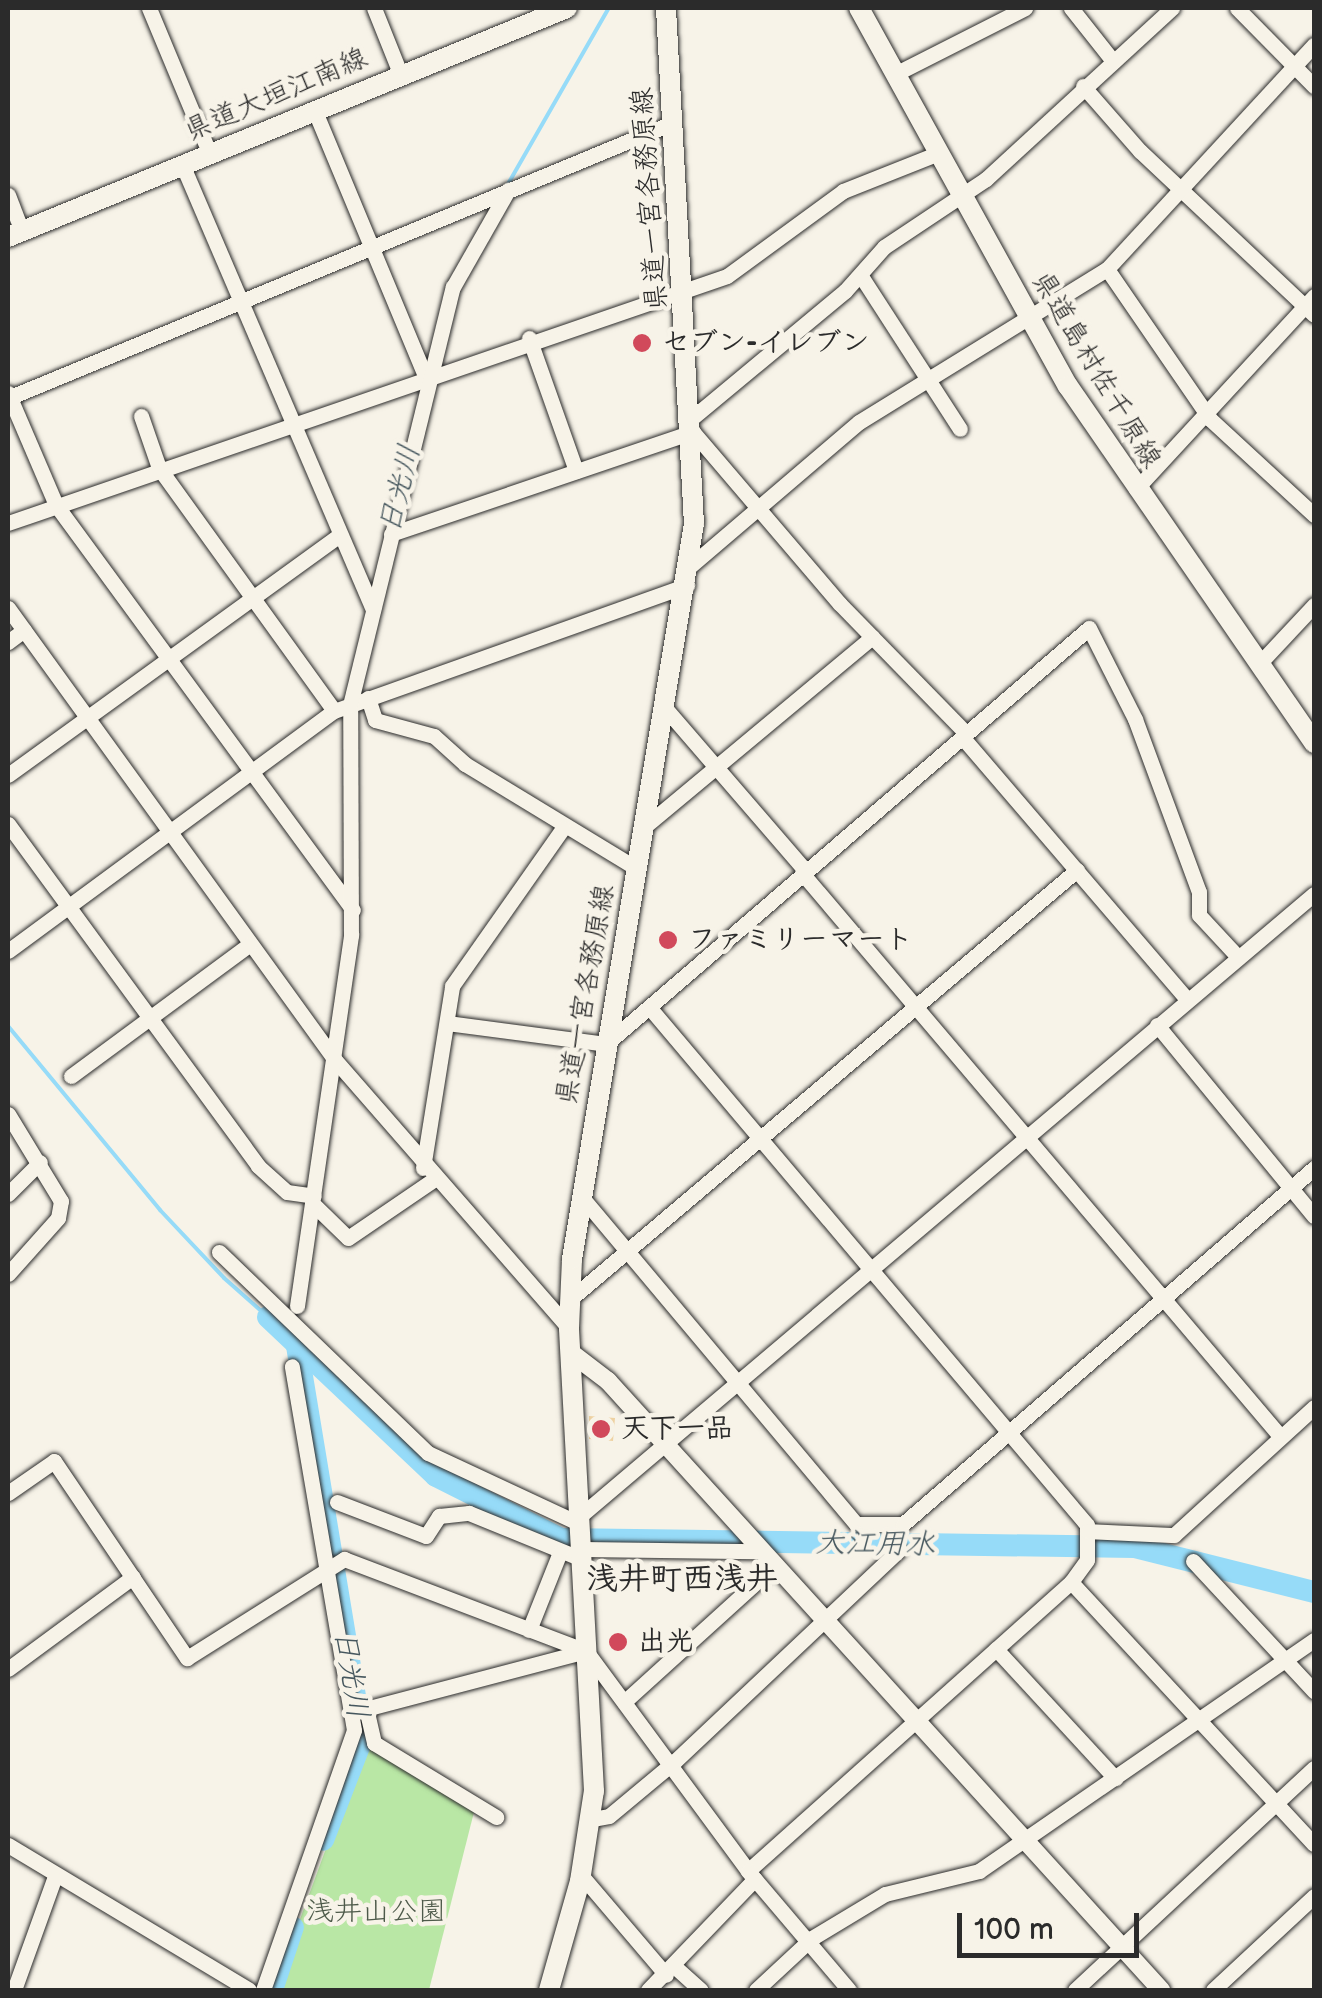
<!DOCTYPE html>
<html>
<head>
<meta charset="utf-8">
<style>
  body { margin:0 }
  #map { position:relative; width:1322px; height:1998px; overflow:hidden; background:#f7f3e8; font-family:"Balsamiq Sans","Klee One",sans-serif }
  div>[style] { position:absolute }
  .green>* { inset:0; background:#b9e7a5 }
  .stream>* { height:4px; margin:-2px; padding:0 2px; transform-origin:2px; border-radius:2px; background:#96dbf8 }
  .river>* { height:22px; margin:-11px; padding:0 11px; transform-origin:11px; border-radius:11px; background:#96dbf8 }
  .building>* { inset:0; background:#eed2a2 }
  .roads { filter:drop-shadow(0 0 2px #2b2b2b) drop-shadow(0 0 2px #2b2b2b) }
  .minor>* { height:15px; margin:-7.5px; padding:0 7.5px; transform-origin:7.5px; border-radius:7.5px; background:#f7f3e8 }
  .tertiary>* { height:18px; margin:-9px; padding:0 9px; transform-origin:9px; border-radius:9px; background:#f7f3e8 }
  .secondary>* { height:20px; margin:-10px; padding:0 10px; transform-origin:10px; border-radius:10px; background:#f7f3e8 }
  .dots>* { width:28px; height:28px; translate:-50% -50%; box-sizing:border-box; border:5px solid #f7f3e8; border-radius:50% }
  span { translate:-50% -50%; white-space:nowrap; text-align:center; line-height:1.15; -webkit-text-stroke:9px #f7f3e8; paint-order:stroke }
  .street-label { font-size:28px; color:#2b2b2b }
  .poi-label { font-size:28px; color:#2b2b2b; font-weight:700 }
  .left { translate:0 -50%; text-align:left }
  .park-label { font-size:28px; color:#4e5a4a }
  .water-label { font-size:30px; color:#46575e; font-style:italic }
  .quarter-label { font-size:32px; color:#2b2b2b; font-weight:700 }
  .frame { position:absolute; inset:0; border:10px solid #2b2b2b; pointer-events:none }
  .scale { position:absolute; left:957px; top:1913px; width:182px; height:45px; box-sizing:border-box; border:5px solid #2b2b2b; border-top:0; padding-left:12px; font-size:30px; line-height:35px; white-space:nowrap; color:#2b2b2b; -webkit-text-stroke:8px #f7f3e8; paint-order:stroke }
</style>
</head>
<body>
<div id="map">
  <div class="green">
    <i style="clip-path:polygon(364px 1745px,474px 1812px,429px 1990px,274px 1990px)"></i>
  </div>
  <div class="stream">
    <i style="left:508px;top:184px;width:203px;rotate:-60.2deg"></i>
    <i style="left:8px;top:1026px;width:239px;rotate:50.4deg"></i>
    <i style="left:160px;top:1210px;width:93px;rotate:46.7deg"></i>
    <i style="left:224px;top:1278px;width:59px;rotate:41.6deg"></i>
    <i style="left:268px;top:1317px;width:6px;rotate:-39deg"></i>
  </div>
  <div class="river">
    <i style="left:268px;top:1317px;width:231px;rotate:43.4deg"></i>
    <i style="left:436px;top:1476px;width:140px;rotate:26.7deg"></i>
    <i style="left:561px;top:1539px;width:574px;rotate:0.8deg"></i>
    <i style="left:1135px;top:1547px;width:185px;rotate:14.1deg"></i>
    <i style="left:297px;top:1346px;width:398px;rotate:80.6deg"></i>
    <i style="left:362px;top:1739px;width:108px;rotate:111.1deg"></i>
    <i style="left:272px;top:1990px;width:66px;rotate:-71.6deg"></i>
  </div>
  <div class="building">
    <i style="clip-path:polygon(589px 1416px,615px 1418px,613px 1441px,589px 1439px)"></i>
  </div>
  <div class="roads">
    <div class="minor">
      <i style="left:149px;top:8px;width:156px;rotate:67.4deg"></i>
      <i style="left:374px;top:8px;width:70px;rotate:68.2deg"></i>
      <i style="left:1071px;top:8px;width:68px;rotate:51.6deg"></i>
      <i style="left:1237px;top:8px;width:110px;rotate:45.4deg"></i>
      <i style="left:895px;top:74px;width:146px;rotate:-26.9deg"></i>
      <i style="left:1083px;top:86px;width:86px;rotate:48.8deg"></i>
      <i style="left:1140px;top:151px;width:239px;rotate:43.3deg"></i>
      <i style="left:314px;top:109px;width:289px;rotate:67.4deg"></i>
      <i style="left:182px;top:164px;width:484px;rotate:66.8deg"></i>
      <i style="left:8px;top:195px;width:39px;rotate:69deg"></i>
      <i style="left:1107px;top:269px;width:182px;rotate:55.5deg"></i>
      <i style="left:1210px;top:419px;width:142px;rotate:42.7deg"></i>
      <i style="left:861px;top:276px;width:182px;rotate:57.1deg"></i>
      <i style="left:529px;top:338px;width:141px;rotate:70.5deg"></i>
      <i style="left:8px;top:393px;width:122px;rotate:66.8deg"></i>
      <i style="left:56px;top:505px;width:502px;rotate:53.75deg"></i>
      <i style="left:8px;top:398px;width:719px;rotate:-22.5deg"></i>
      <i style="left:141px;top:416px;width:55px;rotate:70.9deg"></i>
      <i style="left:159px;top:468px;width:299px;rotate:54.2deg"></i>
      <i style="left:692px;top:418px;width:199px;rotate:-39.7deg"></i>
      <i style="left:845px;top:291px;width:59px;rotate:-48.4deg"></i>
      <i style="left:884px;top:247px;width:123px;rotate:-33.7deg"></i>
      <i style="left:986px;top:179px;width:253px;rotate:-42.6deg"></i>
      <i style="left:1136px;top:489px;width:263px;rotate:-47.3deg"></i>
      <i style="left:8px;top:523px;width:760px;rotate:-18.96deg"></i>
      <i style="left:727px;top:276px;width:144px;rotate:-36.2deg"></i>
      <i style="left:843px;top:191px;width:103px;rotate:-21.6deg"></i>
      <i style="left:391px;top:534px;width:319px;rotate:-18.7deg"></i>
      <i style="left:693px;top:432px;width:226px;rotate:49.5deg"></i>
      <i style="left:840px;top:604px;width:180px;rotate:45.7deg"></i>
      <i style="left:689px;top:567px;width:223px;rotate:-40.5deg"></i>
      <i style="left:859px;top:422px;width:291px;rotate:-31.7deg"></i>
      <i style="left:1107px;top:269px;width:305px;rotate:-47.3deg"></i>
      <i style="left:8px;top:608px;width:558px;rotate:54.12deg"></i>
      <i style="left:335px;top:1060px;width:356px;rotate:48.9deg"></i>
      <i style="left:8px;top:642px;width:20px;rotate:-37deg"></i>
      <i style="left:1259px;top:664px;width:81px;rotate:-47deg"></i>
      <i style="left:368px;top:698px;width:23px;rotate:72deg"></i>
      <i style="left:375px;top:720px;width:61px;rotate:15.2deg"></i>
      <i style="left:434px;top:736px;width:42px;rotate:42.1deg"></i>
      <i style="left:465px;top:764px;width:200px;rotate:31.3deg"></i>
      <i style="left:665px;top:708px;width:214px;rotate:49.2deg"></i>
      <i style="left:963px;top:738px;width:344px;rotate:49.4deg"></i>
      <i style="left:8px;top:775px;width:407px;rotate:-35.9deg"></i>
      <i style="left:8px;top:824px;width:424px;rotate:53.8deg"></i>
      <i style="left:258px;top:1166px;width:39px;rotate:42deg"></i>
      <i style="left:287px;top:1192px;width:27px;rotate:8deg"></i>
      <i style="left:644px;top:827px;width:297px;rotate:-39.8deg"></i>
      <i style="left:802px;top:873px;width:739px;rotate:49.67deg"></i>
      <i style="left:8px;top:951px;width:405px;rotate:-36.4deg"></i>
      <i style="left:334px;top:711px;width:375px;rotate:-19.6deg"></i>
      <i style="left:649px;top:1007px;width:678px;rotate:49.78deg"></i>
      <i style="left:1087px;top:1525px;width:35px;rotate:90deg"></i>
      <i style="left:1087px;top:1560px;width:27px;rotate:126deg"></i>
      <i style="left:1071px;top:1582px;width:433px;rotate:138.2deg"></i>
      <i style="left:447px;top:1023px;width:160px;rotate:7.5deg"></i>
      <i style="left:606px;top:1044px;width:637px;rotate:-40.74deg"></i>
      <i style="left:1089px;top:628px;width:102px;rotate:63.2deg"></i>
      <i style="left:1135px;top:719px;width:184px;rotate:69.7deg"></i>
      <i style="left:1199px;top:892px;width:23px;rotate:90deg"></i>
      <i style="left:1199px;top:915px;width:57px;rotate:47.1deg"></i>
      <i style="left:1157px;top:1025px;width:247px;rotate:50.6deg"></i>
      <i style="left:71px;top:1076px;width:221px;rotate:-36.4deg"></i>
      <i style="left:8px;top:1114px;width:102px;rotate:58.7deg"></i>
      <i style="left:61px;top:1201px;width:17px;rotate:100deg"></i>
      <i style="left:58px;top:1218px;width:75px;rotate:131.8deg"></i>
      <i style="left:423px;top:1168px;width:184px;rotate:-80.9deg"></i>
      <i style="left:452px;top:986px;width:193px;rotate:-54.9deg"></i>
      <i style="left:8px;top:1194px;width:45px;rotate:-45deg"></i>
      <i style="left:580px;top:1195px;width:429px;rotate:50deg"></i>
      <i style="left:856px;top:1524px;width:47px"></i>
      <i style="left:903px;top:1524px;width:544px;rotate:-40.9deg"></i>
      <i style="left:312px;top:1203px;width:50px;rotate:44.2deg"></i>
      <i style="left:348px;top:1238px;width:103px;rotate:-34.3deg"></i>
      <i style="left:219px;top:1252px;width:290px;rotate:43.9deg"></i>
      <i style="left:428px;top:1453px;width:168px;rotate:25deg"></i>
      <i style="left:568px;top:1301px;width:667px;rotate:-40.26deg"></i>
      <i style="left:297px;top:1306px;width:375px;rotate:-81.7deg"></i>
      <i style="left:351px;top:935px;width:230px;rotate:-90.2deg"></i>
      <i style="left:350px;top:705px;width:431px;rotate:-76.2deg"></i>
      <i style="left:453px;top:287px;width:112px;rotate:-60.4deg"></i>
      <i style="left:8px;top:1493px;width:56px;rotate:-34.8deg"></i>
      <i style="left:54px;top:1461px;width:238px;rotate:56deg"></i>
      <i style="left:187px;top:1658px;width:186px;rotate:-32.2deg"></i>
      <i style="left:344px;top:1559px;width:259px;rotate:20.8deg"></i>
      <i style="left:586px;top:1651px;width:241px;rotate:165.3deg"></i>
      <i style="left:337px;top:1502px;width:95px;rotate:20.9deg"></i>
      <i style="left:426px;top:1536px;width:24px;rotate:-57deg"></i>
      <i style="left:439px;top:1516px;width:30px;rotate:-6deg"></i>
      <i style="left:469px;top:1513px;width:122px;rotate:22.2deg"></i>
      <i style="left:580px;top:1516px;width:962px;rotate:-40.28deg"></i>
      <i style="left:1088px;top:1531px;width:86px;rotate:2.7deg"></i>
      <i style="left:1174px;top:1535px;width:190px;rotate:-42.4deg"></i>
      <i style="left:582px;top:1549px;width:176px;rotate:0.7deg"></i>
      <i style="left:1193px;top:1561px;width:178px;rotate:47.1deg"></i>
      <i style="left:1071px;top:1582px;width:357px;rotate:47.2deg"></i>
      <i style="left:529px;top:1630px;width:84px;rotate:-68.3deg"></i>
      <i style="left:996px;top:1649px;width:176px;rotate:47.3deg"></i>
      <i style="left:586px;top:1651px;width:273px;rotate:53.6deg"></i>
      <i style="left:748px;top:1871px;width:156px;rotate:49.7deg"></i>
      <i style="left:8px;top:1669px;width:155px;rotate:-36.4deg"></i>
      <i style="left:624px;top:1702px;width:201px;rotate:-42.2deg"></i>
      <i style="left:366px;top:1708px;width:36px;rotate:77deg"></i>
      <i style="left:374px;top:1743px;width:143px;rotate:31.2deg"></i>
      <i style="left:592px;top:1819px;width:17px;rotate:-10deg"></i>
      <i style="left:609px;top:1816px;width:86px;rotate:-39.8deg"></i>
      <i style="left:675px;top:1761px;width:308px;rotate:-43.3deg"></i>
      <i style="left:8px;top:1845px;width:281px;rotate:31deg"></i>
      <i style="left:581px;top:1875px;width:131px;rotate:49.6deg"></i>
      <i style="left:674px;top:1966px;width:36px;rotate:42deg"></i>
      <i style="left:14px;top:1990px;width:118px;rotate:-70.2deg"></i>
      <i style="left:263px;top:1990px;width:275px;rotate:-70.7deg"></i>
      <i style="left:354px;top:1730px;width:369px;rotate:-99.7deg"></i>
      <i style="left:648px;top:1990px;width:154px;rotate:-46.1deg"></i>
      <i style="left:756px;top:1990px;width:76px;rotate:-42.9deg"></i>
      <i style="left:812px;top:1938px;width:85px;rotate:-31.1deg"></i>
      <i style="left:885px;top:1894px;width:97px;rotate:-13.7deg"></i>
      <i style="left:979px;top:1871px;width:407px;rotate:-34.6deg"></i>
      <i style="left:1075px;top:1990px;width:326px;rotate:-42.9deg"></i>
      <i style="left:1213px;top:1990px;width:138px;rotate:-42.9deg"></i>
    </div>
    <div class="tertiary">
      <i style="left:570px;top:1352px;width:48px;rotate:37.3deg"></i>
      <i style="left:608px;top:1381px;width:823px;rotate:47.76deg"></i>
    </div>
    <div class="secondary">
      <i style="left:859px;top:8px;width:432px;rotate:61.1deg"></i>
      <i style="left:1068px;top:386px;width:434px;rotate:55.4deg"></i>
      <i style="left:8px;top:237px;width:604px;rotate:-22.28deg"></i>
      <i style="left:549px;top:1990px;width:113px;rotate:-74.1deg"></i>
      <i style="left:580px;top:1881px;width:91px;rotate:-81.2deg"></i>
      <i style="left:594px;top:1791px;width:464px;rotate:-93.1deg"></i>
      <i style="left:569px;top:1328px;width:69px;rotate:-87.5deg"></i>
      <i style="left:572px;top:1259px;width:745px;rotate:-80.58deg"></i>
      <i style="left:694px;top:524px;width:517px;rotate:-93.11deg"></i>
    </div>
  </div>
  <div class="dots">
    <i style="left:642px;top:343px;background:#d1495b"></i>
    <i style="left:668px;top:940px;background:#d1495b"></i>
    <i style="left:601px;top:1429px;background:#d1495b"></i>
    <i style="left:618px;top:1642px;background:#d1495b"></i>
  </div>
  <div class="street-label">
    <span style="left:276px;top:95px;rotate:-23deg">県道大垣江南線</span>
    <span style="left:650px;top:199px;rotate:-94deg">県道一宮各務原線</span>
    <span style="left:1096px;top:370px;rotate:59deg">県道島村佐千原線</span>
    <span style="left:586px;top:995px;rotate:-80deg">県道一宮各務原線</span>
  </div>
  <div class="poi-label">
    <span class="left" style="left:662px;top:343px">セブン-イレブン</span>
    <span class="left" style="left:688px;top:940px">ファミリーマート</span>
    <span class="left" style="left:621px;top:1429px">天下一品</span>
    <span class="left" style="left:638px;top:1642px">出光</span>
  </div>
  <div class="park-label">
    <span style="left:376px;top:1912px">浅井山公園</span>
  </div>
  <div class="water-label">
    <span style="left:400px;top:489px;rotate:-76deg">日光川</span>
    <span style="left:875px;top:1544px;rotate:1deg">大江用水</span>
    <span style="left:351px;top:1674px;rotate:81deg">日光川</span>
  </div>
  <div class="quarter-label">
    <span style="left:682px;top:1580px">浅井町西浅井</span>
  </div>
  <div class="frame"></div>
  <div class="scale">100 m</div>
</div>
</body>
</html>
